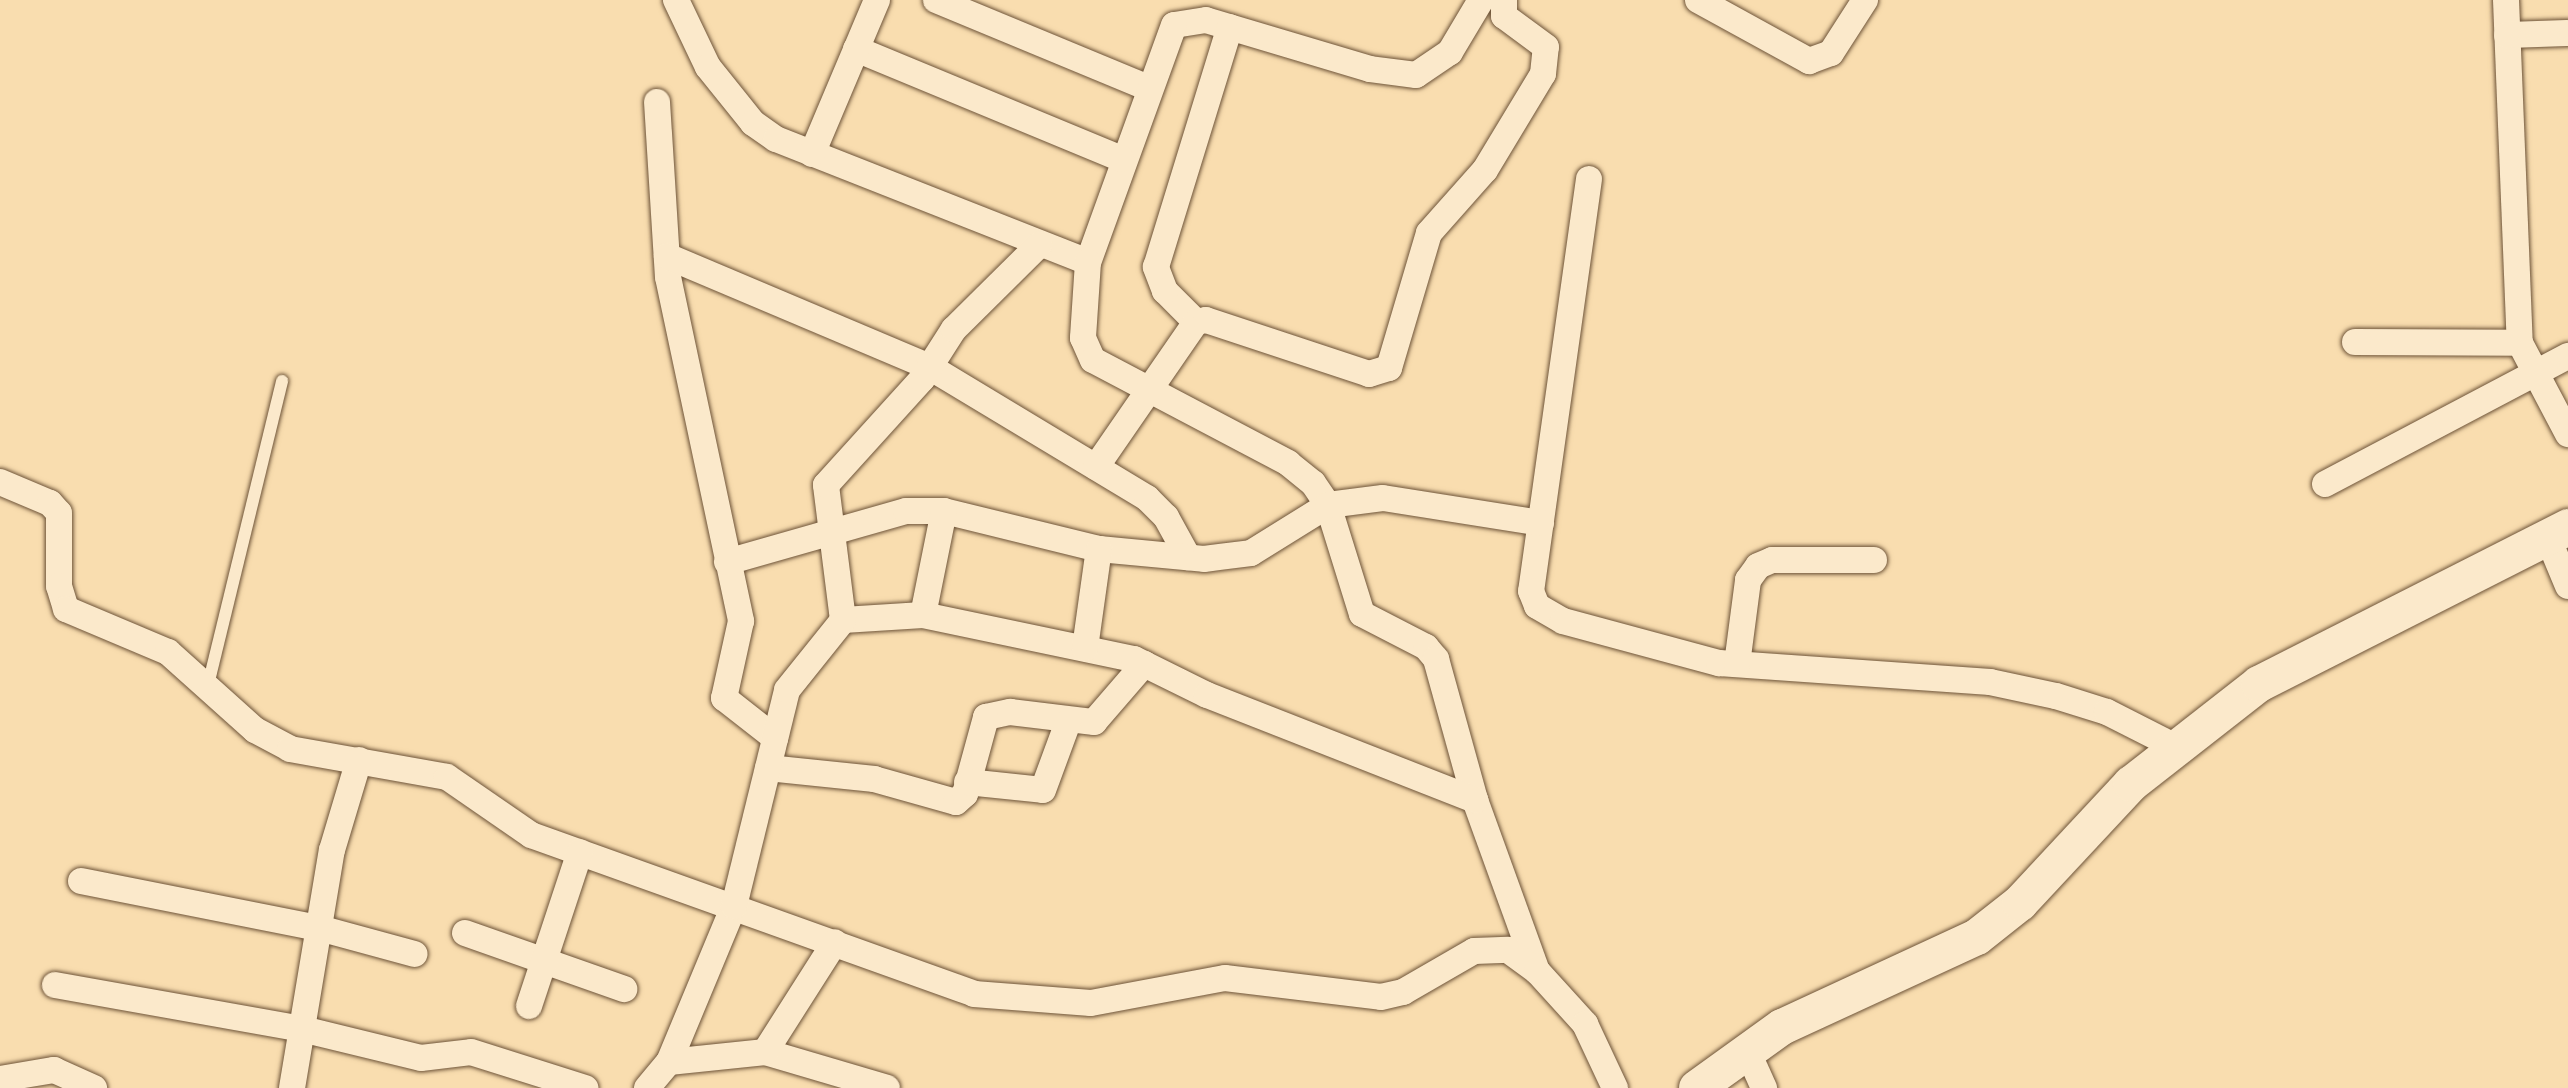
<!DOCTYPE html>
<html>
<head>
<meta charset="utf-8">
<style>
  body { margin:0 }
  #map { position:relative; width:2568px; height:1088px; overflow:hidden; background:#f9ddaf; font-family:Cardo,serif }
  div>[style] { position:absolute }
  .roads { filter:drop-shadow(0 0 2px #6d5338) drop-shadow(0 0 2px #6d5338) }
  .lane>* { height:12px; margin:-6px; padding:0 6px; transform-origin:6px; border-radius:6px; background:#fbe9cb }
  .street>* { height:26px; margin:-13px; padding:0 13px; transform-origin:13px; border-radius:13px; background:#fbe9cb }
  .secondary>* { height:36px; margin:-18px; padding:0 18px; transform-origin:18px; border-radius:18px; background:#fbe9cb }
  span { translate:-50% -50%; white-space:nowrap; text-align:center; line-height:1.15; -webkit-text-stroke:6px #fbe9cb; paint-order:stroke }
</style>
</head>
<body>
<div id="map">
  <div class="roads">
    <div class="lane">
      <i style="left:208px;top:685px;width:313px;rotate:-76.3deg"></i>
    </div>
    <div class="street">
      <i style="left:676px;top:0;width:74px;rotate:64.5deg"></i>
      <i style="left:708px;top:67px;width:72px;rotate:51.2deg"></i>
      <i style="left:753px;top:123px;width:28px;rotate:35deg"></i>
      <i style="left:776px;top:139px;width:335px;rotate:21.5deg"></i>
      <i style="left:936px;top:0;width:230px;rotate:22.5deg"></i>
      <i style="left:1481px;top:0;width:61px;rotate:120.8deg"></i>
      <i style="left:1450px;top:52px;width:41px;rotate:145.9deg"></i>
      <i style="left:1416px;top:75px;width:46px;rotate:-172.6deg"></i>
      <i style="left:1370px;top:69px;width:171px;rotate:-163.4deg"></i>
      <i style="left:1206px;top:20px;width:32px;rotate:171deg"></i>
      <i style="left:1174px;top:25px;width:252px;rotate:109.9deg"></i>
      <i style="left:1088px;top:262px;width:76px;rotate:93.8deg"></i>
      <i style="left:1083px;top:338px;width:24px;rotate:66deg"></i>
      <i style="left:1093px;top:360px;width:221px;rotate:27.8deg"></i>
      <i style="left:1288px;top:463px;width:32px;rotate:39deg"></i>
      <i style="left:1313px;top:483px;width:27px;rotate:56deg"></i>
      <i style="left:1328px;top:505px;width:114px;rotate:72.7deg"></i>
      <i style="left:1362px;top:614px;width:72px;rotate:27.3deg"></i>
      <i style="left:1426px;top:647px;width:16px;rotate:50deg"></i>
      <i style="left:1436px;top:659px;width:146px;rotate:74.5deg"></i>
      <i style="left:1475px;top:800px;width:182px;rotate:70.1deg"></i>
      <i style="left:1698px;top:0;width:127px;rotate:28.8deg"></i>
      <i style="left:1809px;top:61px;width:23px;rotate:-20deg"></i>
      <i style="left:1831px;top:53px;width:63px;rotate:-57.3deg"></i>
      <i style="left:2506px;top:0;width:343px;rotate:87.7deg"></i>
      <i style="left:2520px;top:343px;width:103px;rotate:62.2deg"></i>
      <i style="left:2507px;top:35px;width:61px;rotate:-1.9deg"></i>
      <i style="left:856px;top:49px;width:287px;rotate:22.5deg"></i>
      <i style="left:657px;top:102px;width:175px;rotate:86.4deg"></i>
      <i style="left:668px;top:277px;width:352px;rotate:78deg"></i>
      <i style="left:741px;top:621px;width:79px;rotate:102.4deg"></i>
      <i style="left:724px;top:698px;width:65px;rotate:38.1deg"></i>
      <i style="left:812px;top:154px;width:167px;rotate:-67.1deg"></i>
      <i style="left:1589px;top:179px;width:416px;rotate:98deg"></i>
      <i style="left:1531px;top:591px;width:16px;rotate:68deg"></i>
      <i style="left:1537px;top:606px;width:30px;rotate:30deg"></i>
      <i style="left:1563px;top:621px;width:162px;rotate:15.1deg"></i>
      <i style="left:1719px;top:663px;width:272px;rotate:4deg"></i>
      <i style="left:1990px;top:682px;width:67px;rotate:12deg"></i>
      <i style="left:2056px;top:696px;width:53px;rotate:17.4deg"></i>
      <i style="left:2107px;top:712px;width:77px;rotate:26.9deg"></i>
      <i style="left:667px;top:256px;width:283px;rotate:22.9deg"></i>
      <i style="left:928px;top:366px;width:256px;rotate:31.1deg"></i>
      <i style="left:1147px;top:498px;width:27px;rotate:45deg"></i>
      <i style="left:1166px;top:517px;width:46px;rotate:61.2deg"></i>
      <i style="left:1196px;top:322px;width:44px;rotate:-135deg"></i>
      <i style="left:1165px;top:291px;width:26px;rotate:-111deg"></i>
      <i style="left:1156px;top:267px;width:251px;rotate:-72.9deg"></i>
      <i style="left:2355px;top:342px;width:165px;rotate:0.3deg"></i>
      <i style="left:1096px;top:467px;width:176px;rotate:-55.4deg"></i>
      <i style="left:1196px;top:322px;width:10px;rotate:-11deg"></i>
      <i style="left:1206px;top:320px;width:172px;rotate:18.3deg"></i>
      <i style="left:1369px;top:374px;width:21px;rotate:-17deg"></i>
      <i style="left:1389px;top:368px;width:141px;rotate:-73.5deg"></i>
      <i style="left:1429px;top:233px;width:84px;rotate:-48.4deg"></i>
      <i style="left:1485px;top:170px;width:112px;rotate:-58.9deg"></i>
      <i style="left:1543px;top:74px;width:27px;rotate:-84deg"></i>
      <i style="left:1546px;top:47px;width:52px;rotate:-143.6deg"></i>
      <i style="left:1504px;top:16px;width:16px;rotate:-90deg"></i>
      <i style="left:0;top:482px;width:54px;rotate:22.8deg"></i>
      <i style="left:50px;top:503px;width:13px;rotate:48deg"></i>
      <i style="left:59px;top:513px;width:73px;rotate:90deg"></i>
      <i style="left:59px;top:586px;width:24px;rotate:73deg"></i>
      <i style="left:66px;top:609px;width:111px;rotate:22.9deg"></i>
      <i style="left:168px;top:652px;width:117px;rotate:41.9deg"></i>
      <i style="left:255px;top:730px;width:40px;rotate:28deg"></i>
      <i style="left:290px;top:749px;width:159px;rotate:10.1deg"></i>
      <i style="left:447px;top:777px;width:102px;rotate:34.6deg"></i>
      <i style="left:531px;top:835px;width:471px;rotate:19.7deg"></i>
      <i style="left:974px;top:994px;width:117px;rotate:4.4deg"></i>
      <i style="left:1091px;top:1003px;width:136px;rotate:-10.6deg"></i>
      <i style="left:1225px;top:978px;width:157px;rotate:6.9deg"></i>
      <i style="left:1381px;top:997px;width:23px;rotate:-13deg"></i>
      <i style="left:1403px;top:992px;width:82px;rotate:-30deg"></i>
      <i style="left:1474px;top:951px;width:34px;rotate:-2deg"></i>
      <i style="left:1508px;top:950px;width:36px;rotate:36deg"></i>
      <i style="left:1537px;top:971px;width:72px;rotate:47.8deg"></i>
      <i style="left:1585px;top:1024px;width:71px;rotate:64.9deg"></i>
      <i style="left:2325px;top:484px;width:275px;rotate:-27.8deg"></i>
      <i style="left:2548px;top:538px;width:52px;rotate:67.4deg"></i>
      <i style="left:727px;top:562px;width:186px;rotate:-15.9deg"></i>
      <i style="left:906px;top:511px;width:38px"></i>
      <i style="left:944px;top:511px;width:160px;rotate:13.8deg"></i>
      <i style="left:1099px;top:549px;width:105px;rotate:5.4deg"></i>
      <i style="left:1204px;top:559px;width:47px;rotate:-7.3deg"></i>
      <i style="left:1251px;top:553px;width:91px;rotate:-31.9deg"></i>
      <i style="left:1328px;top:505px;width:55px;rotate:-7.3deg"></i>
      <i style="left:1383px;top:498px;width:160px;rotate:9deg"></i>
      <i style="left:923px;top:615px;width:106px;rotate:-78.6deg"></i>
      <i style="left:843px;top:620px;width:80px;rotate:-3.6deg"></i>
      <i style="left:923px;top:615px;width:216px;rotate:11.8deg"></i>
      <i style="left:1134px;top:659px;width:81px;rotate:26.3deg"></i>
      <i style="left:1207px;top:695px;width:288px;rotate:21.4deg"></i>
      <i style="left:1085px;top:648px;width:100px;rotate:-82deg"></i>
      <i style="left:1737px;top:664px;width:85px;rotate:-82.5deg"></i>
      <i style="left:1748px;top:580px;width:17px;rotate:-54deg"></i>
      <i style="left:1758px;top:566px;width:15px;rotate:-23deg"></i>
      <i style="left:1772px;top:560px;width:102px"></i>
      <i style="left:768px;top:768px;width:107px;rotate:5.9deg"></i>
      <i style="left:874px;top:779px;width:85px;rotate:15.7deg"></i>
      <i style="left:956px;top:802px;width:12px;rotate:-42deg"></i>
      <i style="left:965px;top:794px;width:80px;rotate:-74.7deg"></i>
      <i style="left:986px;top:717px;width:25px;rotate:-12deg"></i>
      <i style="left:1010px;top:712px;width:85px;rotate:6.8deg"></i>
      <i style="left:1094px;top:722px;width:77px;rotate:-49.2deg"></i>
      <i style="left:967px;top:782px;width:76px;rotate:6deg"></i>
      <i style="left:1043px;top:790px;width:72px;rotate:-69.8deg"></i>
      <i style="left:81px;top:881px;width:243px;rotate:11.2deg"></i>
      <i style="left:319px;top:928px;width:99px;rotate:15.2deg"></i>
      <i style="left:465px;top:933px;width:169px;rotate:19.4deg"></i>
      <i style="left:55px;top:985px;width:251px;rotate:10.1deg"></i>
      <i style="left:302px;top:1029px;width:122px;rotate:13.7deg"></i>
      <i style="left:421px;top:1058px;width:50px;rotate:-6.8deg"></i>
      <i style="left:471px;top:1052px;width:120px;rotate:17.5deg"></i>
      <i style="left:529px;top:1006px;width:162px;rotate:-71.7deg"></i>
      <i style="left:1747px;top:1050px;width:42px;rotate:65.9deg"></i>
      <i style="left:765px;top:1052px;width:127px;rotate:16.4deg"></i>
      <i style="left:669px;top:1062px;width:169px;rotate:-67.4deg"></i>
      <i style="left:734px;top:906px;width:222px;rotate:-76.2deg"></i>
      <i style="left:787px;top:690px;width:90px;rotate:-51.3deg"></i>
      <i style="left:843px;top:620px;width:136px;rotate:-97.2deg"></i>
      <i style="left:826px;top:485px;width:143px;rotate:-47.8deg"></i>
      <i style="left:922px;top:379px;width:59px;rotate:-57.4deg"></i>
      <i style="left:954px;top:329px;width:120px;rotate:-44.7deg"></i>
      <i style="left:0;top:1079px;width:55px;rotate:-9.5deg"></i>
      <i style="left:54px;top:1070px;width:44px;rotate:24.2deg"></i>
      <i style="left:292px;top:1088px;width:241px;rotate:-80.5deg"></i>
      <i style="left:332px;top:850px;width:94px;rotate:-73.3deg"></i>
      <i style="left:647px;top:1088px;width:34px;rotate:-50deg"></i>
      <i style="left:669px;top:1062px;width:97px;rotate:-5.9deg"></i>
      <i style="left:765px;top:1052px;width:130px;rotate:-57.5deg"></i>
    </div>
    <div class="secondary">
      <i style="left:1697px;top:1088px;width:105px;rotate:-35.7deg"></i>
      <i style="left:1782px;top:1027px;width:215px;rotate:-24.8deg"></i>
      <i style="left:1977px;top:937px;width:55px;rotate:-38.3deg"></i>
      <i style="left:2020px;top:903px;width:163px;rotate:-47deg"></i>
      <i style="left:2131px;top:784px;width:162px;rotate:-38deg"></i>
      <i style="left:2259px;top:684px;width:347px;rotate:-26.9deg"></i>
    </div>
  </div>
</div>
</body>
</html>
